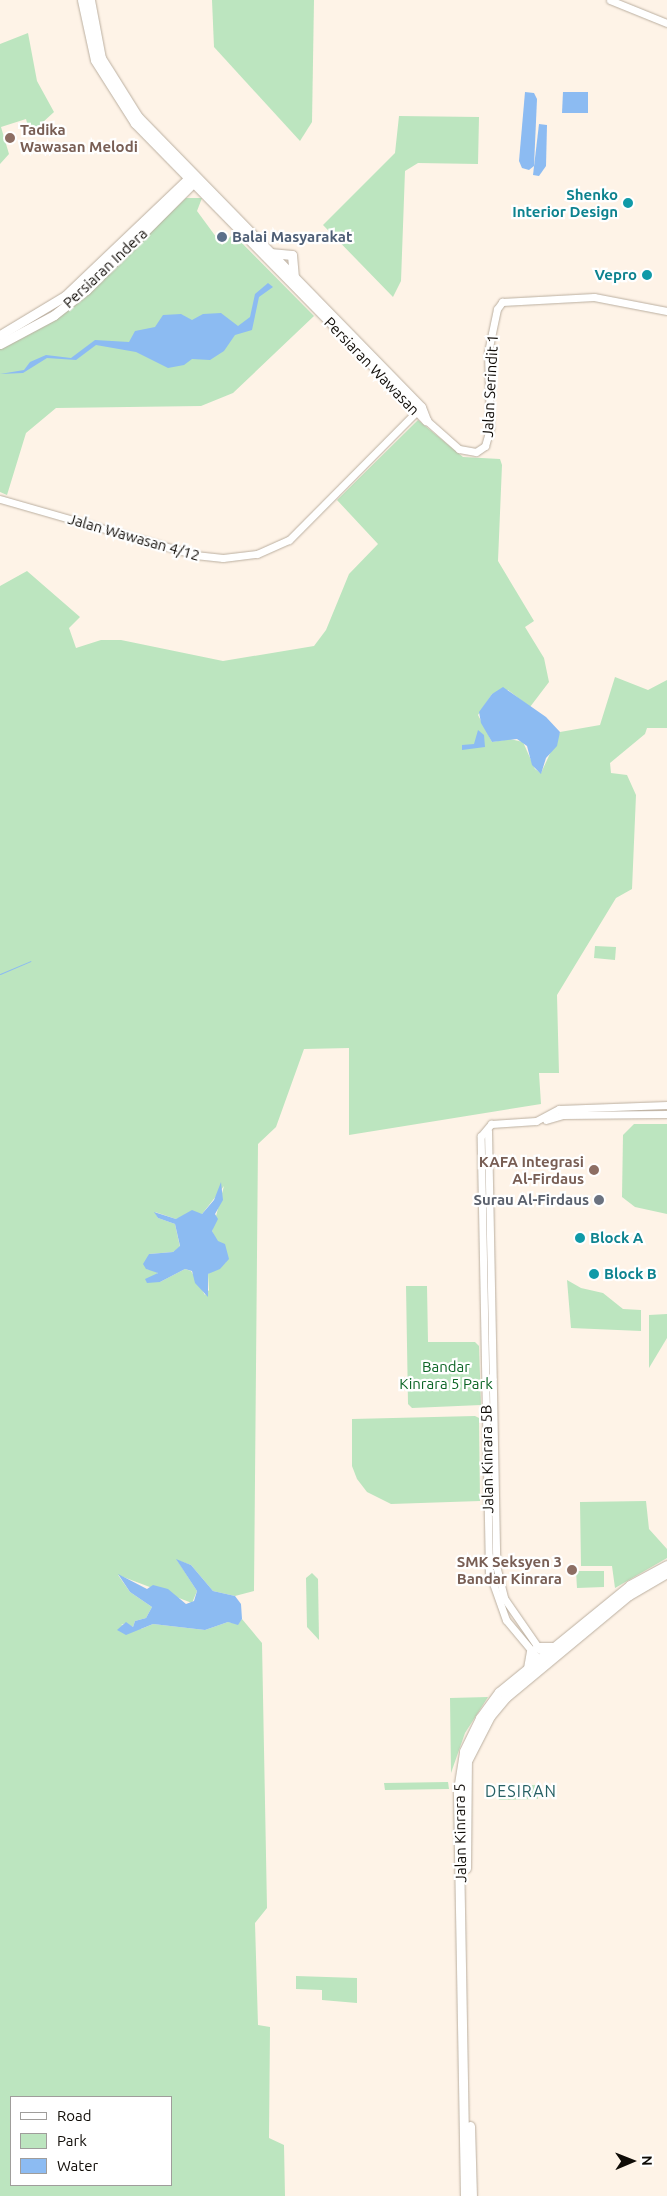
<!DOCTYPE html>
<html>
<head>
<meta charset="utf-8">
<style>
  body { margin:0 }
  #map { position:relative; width:667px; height:2196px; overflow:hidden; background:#fef3e7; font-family:Ubuntu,sans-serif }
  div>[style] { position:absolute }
  .green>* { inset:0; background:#bce5bf }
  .water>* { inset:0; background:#8cbbf2 }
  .stream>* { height:1px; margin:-0.5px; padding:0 0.5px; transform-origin:0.5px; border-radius:0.5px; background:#8cbbf2 }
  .roads { filter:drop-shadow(0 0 1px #bbafa0) drop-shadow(0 0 1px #bbafa0) }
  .minor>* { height:7px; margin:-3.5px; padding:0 3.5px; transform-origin:3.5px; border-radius:3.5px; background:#fff }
  .major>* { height:9px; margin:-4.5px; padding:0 4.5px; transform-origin:4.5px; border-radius:4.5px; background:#fff }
  .dots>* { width:14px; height:14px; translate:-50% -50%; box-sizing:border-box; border:2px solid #fff; border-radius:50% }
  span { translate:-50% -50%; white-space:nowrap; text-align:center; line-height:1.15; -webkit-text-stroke:4.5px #fff; paint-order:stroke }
  .education-label { font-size:15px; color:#785e54; font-weight:700 }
  .left { translate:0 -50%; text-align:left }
  .right { translate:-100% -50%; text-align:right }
  .culture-label { font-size:15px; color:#0d838f; font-weight:700 }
  .service-label { font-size:15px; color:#4e5e75; font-weight:700 }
  .street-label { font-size:15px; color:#0f0b06 }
  .worship-label { font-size:15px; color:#5b616d; font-weight:700 }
  .park-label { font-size:15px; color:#0c6526 }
  .neighbourhood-label { font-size:16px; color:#266064; letter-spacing:1px }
  .legend { position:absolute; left:10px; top:2096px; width:162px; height:90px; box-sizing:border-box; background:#fff; border:1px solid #9f9d9b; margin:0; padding:6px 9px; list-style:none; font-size:15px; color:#0f0b06 }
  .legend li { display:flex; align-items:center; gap:10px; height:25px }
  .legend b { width:25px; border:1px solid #9f9d9b }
  .north { position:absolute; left:607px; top:2136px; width:50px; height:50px; -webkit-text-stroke:4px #fff; paint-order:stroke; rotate:89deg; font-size:14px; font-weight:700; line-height:20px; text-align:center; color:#0f0b06 }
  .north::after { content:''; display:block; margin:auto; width:18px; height:22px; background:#0f0b06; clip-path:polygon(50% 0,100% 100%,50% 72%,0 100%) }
</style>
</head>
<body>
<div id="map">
  <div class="green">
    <i style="clip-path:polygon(212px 0,314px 0,312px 122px,300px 141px,214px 47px)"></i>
    <i style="clip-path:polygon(28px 33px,37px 81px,54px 112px,30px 134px,26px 119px,1px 127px,9px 154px,0 164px,0 44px)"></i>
    <i style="clip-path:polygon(399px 116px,479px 117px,478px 164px,418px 163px,405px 171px,401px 281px,393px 297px,323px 225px,395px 153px)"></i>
    <i style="clip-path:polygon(186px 198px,202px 198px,197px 211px,222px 245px,233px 234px,314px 316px,233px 393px,201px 406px,56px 408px,26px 433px,7px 495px,0 492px,0 348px,77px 303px)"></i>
    <i style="clip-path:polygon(evenodd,418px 420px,463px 457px,500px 459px,502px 465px,498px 561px,534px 621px,525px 627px,544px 658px,549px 682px,530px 707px,508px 690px,492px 694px,478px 715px,492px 742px,510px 739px,523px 742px,535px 769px,541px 773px,560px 732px,600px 725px,615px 677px,648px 690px,667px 680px,667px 728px,647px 728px,645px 734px,610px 763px,611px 773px,627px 775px,636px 795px,632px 889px,616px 898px,557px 995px,559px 1073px,539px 1073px,541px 1104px,349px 1135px,349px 1048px,304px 1049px,276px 1127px,258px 1144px,254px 1591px,235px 1596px,213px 1591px,191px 1565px,177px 1560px,197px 1591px,192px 1603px,118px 1575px,130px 1592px,152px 1607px,146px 1618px,135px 1621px,133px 1627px,126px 1623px,121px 1625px,141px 1629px,153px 1624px,205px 1630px,228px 1622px,238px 1624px,242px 1619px,262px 1643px,267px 1908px,255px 1923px,258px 2025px,270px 2027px,269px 2138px,284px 2145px,285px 2196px,0 2196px,0 586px,27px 571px,80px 617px,69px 628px,76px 648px,101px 640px,121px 640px,223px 661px,314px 646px,326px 630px,349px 574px,378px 544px,337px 500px,418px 420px,224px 1186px,212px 1231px,226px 1262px,208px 1274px,209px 1290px,205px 1295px,191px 1271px,185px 1269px,160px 1282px,155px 1281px,158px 1271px,146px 1269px,149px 1254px,173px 1252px,180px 1247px,175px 1224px,158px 1218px,155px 1212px,176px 1219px,202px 1214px,224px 1186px,418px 420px,11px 2097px,171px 2097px,171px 2185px,11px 2185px,11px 2097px)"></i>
    <i style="clip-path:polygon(595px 946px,616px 947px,615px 960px,594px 958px)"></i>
    <i style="clip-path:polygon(634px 1124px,667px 1124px,667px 1214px,635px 1207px,622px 1197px,623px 1135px)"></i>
    <i style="clip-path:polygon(567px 1280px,581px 1288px,603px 1293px,623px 1309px,641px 1310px,641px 1331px,571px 1328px)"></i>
    <i style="clip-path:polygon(406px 1286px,427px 1286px,428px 1342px,475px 1342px,479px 1346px,481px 1405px,412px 1408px,408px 1404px)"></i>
    <i style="clip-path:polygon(667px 1314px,667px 1338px,649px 1368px,649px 1315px)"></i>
    <i style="clip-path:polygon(475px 1416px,479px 1418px,480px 1501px,391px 1504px,367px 1492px,357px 1479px,352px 1466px,352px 1419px)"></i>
    <i style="clip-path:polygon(646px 1501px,649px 1529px,667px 1549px,667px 1558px,615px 1588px,612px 1566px,581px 1566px,580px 1502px)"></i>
    <i style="clip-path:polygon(576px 1571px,604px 1571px,604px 1587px,577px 1588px)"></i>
    <i style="clip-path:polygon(312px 1573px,318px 1579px,319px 1640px,307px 1627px,306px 1578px)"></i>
    <i style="clip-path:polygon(488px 1697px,465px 1733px,451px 1773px,450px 1698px)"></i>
    <i style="clip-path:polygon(448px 1782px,449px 1789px,385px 1790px,384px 1783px)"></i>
    <i style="clip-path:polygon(537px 1785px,538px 1799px,499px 1800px,495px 1786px)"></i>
    <i style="clip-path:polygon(296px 1976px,357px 1978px,357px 2003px,322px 2000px,322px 1990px,296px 1989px)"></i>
  </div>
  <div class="water">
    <i style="clip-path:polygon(525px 92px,534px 93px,537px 99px,534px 166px,529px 170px,522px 168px,519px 161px)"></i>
    <i style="clip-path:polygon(563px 92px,588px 92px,588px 113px,562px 113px)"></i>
    <i style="clip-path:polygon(539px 124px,547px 125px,546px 166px,539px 176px,533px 175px)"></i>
    <i style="clip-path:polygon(268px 283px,273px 287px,259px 297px,252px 330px,235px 335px,224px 351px,210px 360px,192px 359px,184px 365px,168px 368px,136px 352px,96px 345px,76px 360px,47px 358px,23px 373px,0 374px,24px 370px,30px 362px,46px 355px,71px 358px,95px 340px,129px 342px,135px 331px,155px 327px,163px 315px,181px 314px,192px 320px,203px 314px,221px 313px,238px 326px,250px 317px,255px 294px)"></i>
    <i style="clip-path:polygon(503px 687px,546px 717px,560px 732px,557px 746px,546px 758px,541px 774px,532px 765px,527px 746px,517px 739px,492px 742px,481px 723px,479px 712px,492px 694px)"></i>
    <i style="clip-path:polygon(478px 730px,484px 735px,485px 747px,462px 750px,462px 745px,474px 744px)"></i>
    <i style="clip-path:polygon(221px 1182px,223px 1200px,215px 1214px,218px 1219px,212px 1231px,218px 1241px,225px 1244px,229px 1259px,220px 1269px,208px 1274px,208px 1297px,195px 1283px,192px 1271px,185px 1269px,160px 1282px,147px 1283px,145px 1279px,158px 1273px,146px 1269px,143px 1264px,149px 1254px,173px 1252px,180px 1246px,175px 1224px,158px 1218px,154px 1212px,176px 1219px,192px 1210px,202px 1214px,214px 1200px)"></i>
    <i style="clip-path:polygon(176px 1559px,191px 1565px,213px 1591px,235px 1596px,241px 1604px,242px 1619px,238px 1625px,228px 1622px,205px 1630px,153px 1624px,126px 1635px,117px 1630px,126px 1622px,133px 1627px,135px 1621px,146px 1618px,152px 1607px,130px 1592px,118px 1574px,147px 1589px,153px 1585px,168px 1589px,186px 1604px,194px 1601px,197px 1591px)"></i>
  </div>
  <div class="stream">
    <i style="left:0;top:974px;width:33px;rotate:-23deg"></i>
  </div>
  <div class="roads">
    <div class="minor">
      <i style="left:610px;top:0;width:61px;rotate:22deg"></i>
      <i style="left:426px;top:420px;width:44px;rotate:41.3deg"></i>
      <i style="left:459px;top:449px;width:17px;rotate:10deg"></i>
      <i style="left:476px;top:452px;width:11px;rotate:-34deg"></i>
      <i style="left:485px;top:446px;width:19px;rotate:-74deg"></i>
      <i style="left:490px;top:428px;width:76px;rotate:-91.5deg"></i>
      <i style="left:488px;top:352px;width:44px;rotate:-78.2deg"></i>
      <i style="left:497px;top:309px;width:9px;rotate:-54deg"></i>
      <i style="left:502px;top:302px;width:92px;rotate:-3.1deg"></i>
      <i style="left:594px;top:297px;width:74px;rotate:10.9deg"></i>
      <i style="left:0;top:499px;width:203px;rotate:16deg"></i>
      <i style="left:195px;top:555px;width:28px;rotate:6deg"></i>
      <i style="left:223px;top:558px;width:34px;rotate:-7deg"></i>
      <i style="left:257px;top:554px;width:35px;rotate:-24deg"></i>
      <i style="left:289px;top:540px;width:185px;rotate:-45.2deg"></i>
      <i style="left:546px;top:1120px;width:17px;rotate:-17deg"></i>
      <i style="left:562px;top:1115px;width:105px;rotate:-0.5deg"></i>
      <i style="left:488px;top:1131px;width:434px;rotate:88.9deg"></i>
      <i style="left:496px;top:1565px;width:34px;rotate:76deg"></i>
      <i style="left:504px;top:1598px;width:63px;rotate:55.3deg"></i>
      <i style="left:542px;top:1663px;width:56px;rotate:-129.9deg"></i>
      <i style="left:506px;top:1620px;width:51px;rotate:-109.5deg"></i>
      <i style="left:489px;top:1572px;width:436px;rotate:-91.1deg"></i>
      <i style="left:481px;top:1136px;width:16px;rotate:-50deg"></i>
      <i style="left:491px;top:1124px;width:45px;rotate:-3.8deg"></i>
      <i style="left:536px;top:1121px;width:26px;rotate:-28deg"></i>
      <i style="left:559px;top:1109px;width:108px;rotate:-2.1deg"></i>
    </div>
    <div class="major">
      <i style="left:82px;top:0;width:61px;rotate:77.8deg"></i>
      <i style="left:95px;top:60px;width:75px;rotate:57.6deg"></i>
      <i style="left:135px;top:123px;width:416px;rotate:45.6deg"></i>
      <i style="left:90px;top:0;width:59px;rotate:79.3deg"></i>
      <i style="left:101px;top:58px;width:70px;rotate:57.9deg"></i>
      <i style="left:138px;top:117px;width:405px;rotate:45.7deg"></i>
      <i style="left:421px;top:407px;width:14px;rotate:69deg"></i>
      <i style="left:270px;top:253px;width:22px;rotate:5deg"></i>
      <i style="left:292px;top:255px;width:21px;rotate:85deg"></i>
      <i style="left:0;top:335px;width:76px;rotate:-31deg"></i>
      <i style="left:65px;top:296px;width:175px;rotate:-43.6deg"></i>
      <i style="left:0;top:344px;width:61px;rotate:-28.2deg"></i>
      <i style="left:54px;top:315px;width:41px;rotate:-38deg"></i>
      <i style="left:86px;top:290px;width:156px;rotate:-45deg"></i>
      <i style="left:537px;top:1647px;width:17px"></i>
      <i style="left:528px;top:1668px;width:17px;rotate:-80deg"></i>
      <i style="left:466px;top:1868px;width:107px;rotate:-89.5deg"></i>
      <i style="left:467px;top:1761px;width:51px;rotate:-62.9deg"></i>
      <i style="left:490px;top:1716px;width:25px;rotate:-50deg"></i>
      <i style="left:506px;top:1697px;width:160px;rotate:-39.7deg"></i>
      <i style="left:629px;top:1595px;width:44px;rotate:-30.1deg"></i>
      <i style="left:470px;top:2126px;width:70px;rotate:88.4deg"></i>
      <i style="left:465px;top:2196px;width:406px;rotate:-91deg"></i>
      <i style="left:458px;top:1790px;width:39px;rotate:-81deg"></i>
      <i style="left:464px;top:1751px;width:37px;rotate:-64deg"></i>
      <i style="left:480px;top:1718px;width:32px;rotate:-54deg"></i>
      <i style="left:499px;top:1692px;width:169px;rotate:-39.2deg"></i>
      <i style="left:630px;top:1585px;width:42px;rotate:-28.4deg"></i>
    </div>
  </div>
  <div class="dots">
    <i style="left:10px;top:138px;background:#8d6e63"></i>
    <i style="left:628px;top:203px;background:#0f9aa8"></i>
    <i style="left:222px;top:237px;background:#5c6f8a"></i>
    <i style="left:647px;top:275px;background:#0f9aa8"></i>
    <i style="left:594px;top:1170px;background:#8d6e63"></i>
    <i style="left:599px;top:1200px;background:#6b7280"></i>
    <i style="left:580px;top:1238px;background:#0f9aa8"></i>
    <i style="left:594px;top:1274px;background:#0f9aa8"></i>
    <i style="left:572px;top:1570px;background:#8d6e63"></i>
  </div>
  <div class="education-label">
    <span class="left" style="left:20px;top:138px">Tadika<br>Wawasan Melodi</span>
    <span class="right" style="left:584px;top:1170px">KAFA Integrasi<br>Al-Firdaus</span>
    <span class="right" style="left:562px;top:1570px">SMK Seksyen 3<br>Bandar Kinrara</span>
  </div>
  <div class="culture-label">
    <span class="right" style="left:618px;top:203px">Shenko<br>Interior Design</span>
    <span class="right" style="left:637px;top:275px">Vepro</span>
    <span class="left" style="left:590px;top:1238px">Block A</span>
    <span class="left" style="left:604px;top:1274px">Block B</span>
  </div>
  <div class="service-label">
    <span class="left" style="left:232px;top:237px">Balai Masyarakat</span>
  </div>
  <div class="street-label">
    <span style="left:105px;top:268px;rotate:-43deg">Persiaran Indera</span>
    <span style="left:372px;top:366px;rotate:46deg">Persiaran Wawasan</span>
    <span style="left:490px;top:386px;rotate:-87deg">Jalan Serindit 1</span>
    <span style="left:134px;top:537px;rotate:16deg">Jalan Wawasan 4/12</span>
    <span style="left:487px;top:1459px;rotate:-91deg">Jalan Kinrara 5B</span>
    <span style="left:460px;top:1833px;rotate:-91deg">Jalan Kinrara 5</span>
  </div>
  <div class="worship-label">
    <span class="right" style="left:589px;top:1200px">Surau Al-Firdaus</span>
  </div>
  <div class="park-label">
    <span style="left:446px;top:1375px">Bandar<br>Kinrara 5 Park</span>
  </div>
  <div class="neighbourhood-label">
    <span style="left:521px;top:1791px">DESIRAN</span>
  </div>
  <ul class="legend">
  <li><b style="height:6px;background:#fff"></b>Road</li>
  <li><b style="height:14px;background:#bce5bf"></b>Park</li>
  <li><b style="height:14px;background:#8cbbf2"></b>Water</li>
  </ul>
  <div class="north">N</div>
</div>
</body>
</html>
